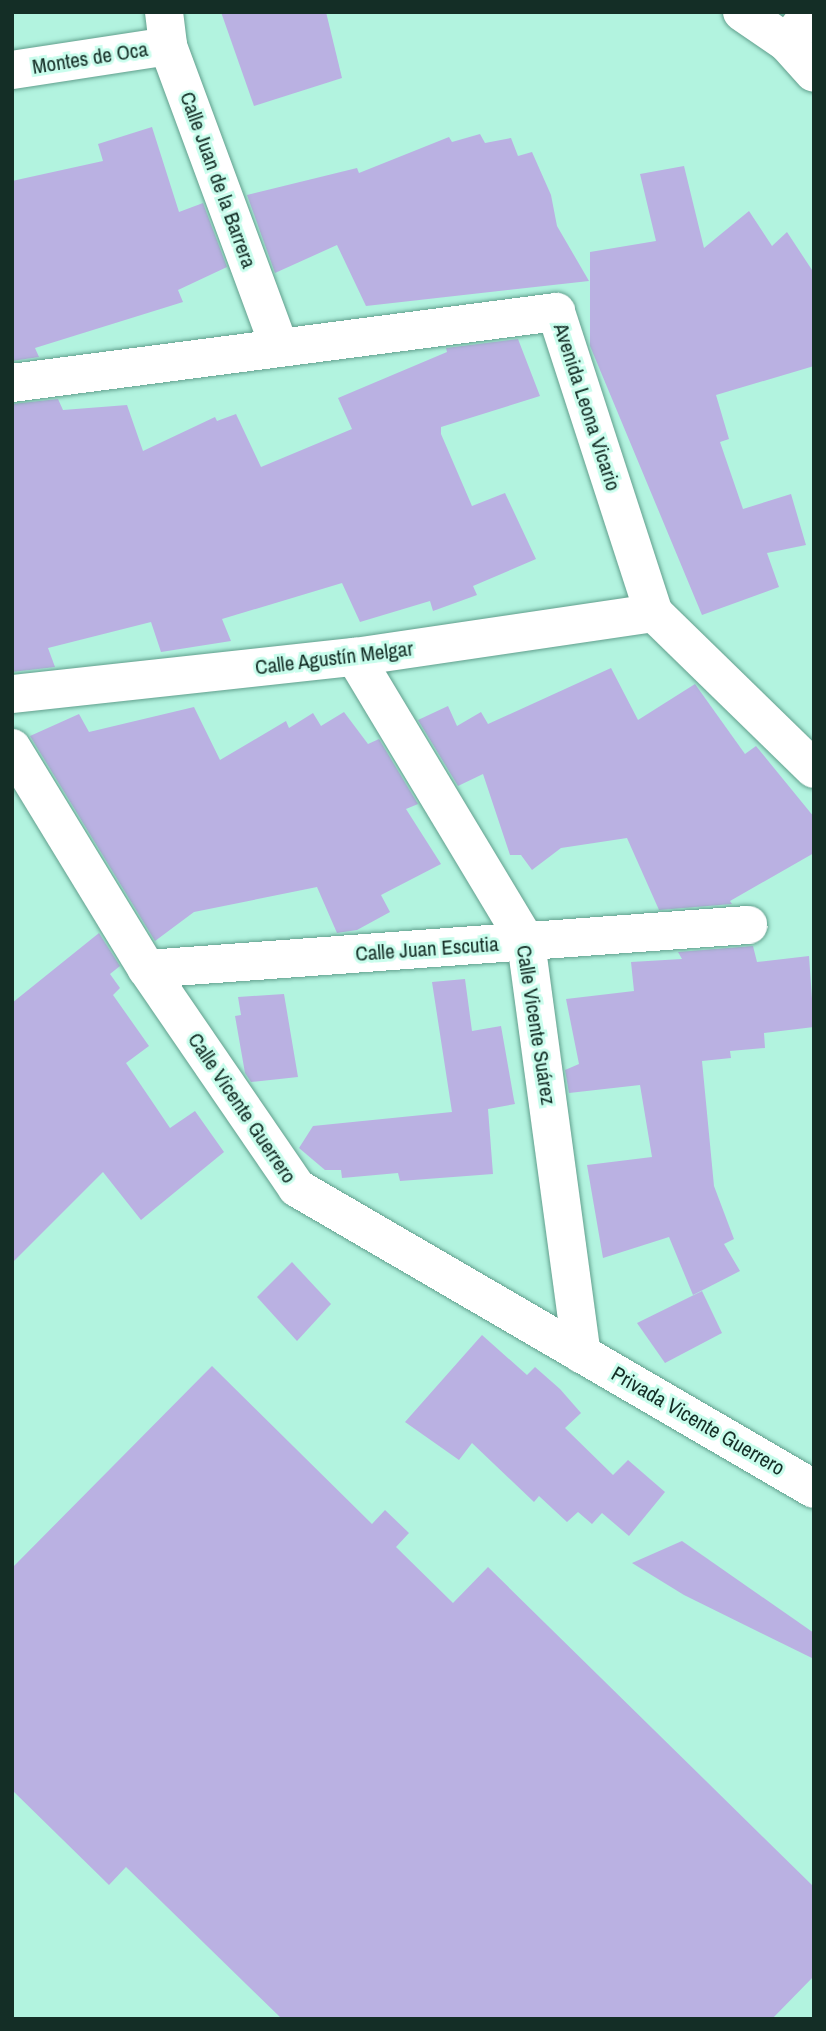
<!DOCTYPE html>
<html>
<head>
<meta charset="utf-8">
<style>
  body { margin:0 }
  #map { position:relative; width:826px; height:2031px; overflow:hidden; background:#b2f3df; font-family:"Archivo Narrow",sans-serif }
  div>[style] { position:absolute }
  .building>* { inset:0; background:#bab1e2 }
  .roads { filter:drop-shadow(0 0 2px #619f8d) drop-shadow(0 0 2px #619f8d) }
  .street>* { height:38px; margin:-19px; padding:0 19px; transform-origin:19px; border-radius:19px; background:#fff }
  span { translate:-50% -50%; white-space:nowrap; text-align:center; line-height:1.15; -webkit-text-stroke:6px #cafded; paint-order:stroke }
  .street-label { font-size:21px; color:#142e26 }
  .frame { position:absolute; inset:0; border:14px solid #142e26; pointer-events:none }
</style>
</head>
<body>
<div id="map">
  <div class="building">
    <i style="clip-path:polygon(221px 12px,326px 12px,342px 78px,254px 106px)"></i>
    <i style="clip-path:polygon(152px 127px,179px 212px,203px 203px,227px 267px,178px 290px,183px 302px,35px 348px,39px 357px,12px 361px,12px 181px,103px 161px,98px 144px)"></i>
    <i style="clip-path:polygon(480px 134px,485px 143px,511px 138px,518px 156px,532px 152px,551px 195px,557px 226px,589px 281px,366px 306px,337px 245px,275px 273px,247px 195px,357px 168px,359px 173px,449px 137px,452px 142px)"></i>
    <i style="clip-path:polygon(684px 166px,704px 248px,749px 211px,772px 246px,787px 232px,814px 273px,814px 366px,716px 395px,729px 439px,720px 442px,743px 509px,791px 494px,806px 545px,767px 553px,779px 587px,702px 615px,590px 346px,590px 252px,656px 241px,640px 174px)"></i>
    <i style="clip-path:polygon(518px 339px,540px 396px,441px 427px,441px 434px,472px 506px,505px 493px,536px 559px,473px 586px,477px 595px,433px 611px,430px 601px,360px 622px,342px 583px,222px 619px,231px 641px,161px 652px,151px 622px,48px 648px,55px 667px,12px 672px,12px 404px,58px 399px,63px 410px,127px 405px,143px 451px,215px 417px,217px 421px,236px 414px,261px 467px,352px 429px,338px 398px,447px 352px,446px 348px)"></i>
    <i style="clip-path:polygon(611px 668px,638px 720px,695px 684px,745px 754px,756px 746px,814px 817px,814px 853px,730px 901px,732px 904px,659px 910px,627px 838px,561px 848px,532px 870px,521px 855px,510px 855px,483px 774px,458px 786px,418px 720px,448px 706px,457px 726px,481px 712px,488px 724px)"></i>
    <i style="clip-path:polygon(194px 707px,220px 760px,286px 721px,289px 728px,313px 713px,321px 726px,344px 712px,368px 744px,379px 739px,418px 804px,406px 809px,441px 864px,381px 895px,390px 912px,357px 930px,337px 933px,317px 887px,194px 912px,155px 941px,30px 736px,79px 714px,89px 732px)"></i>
    <i style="clip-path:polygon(99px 933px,120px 966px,110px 974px,120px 988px,113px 995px,149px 1046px,126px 1063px,170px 1128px,195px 1111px,224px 1152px,141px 1220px,103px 1172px,12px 1263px,12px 1003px)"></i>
    <i style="clip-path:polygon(753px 946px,757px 962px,809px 956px,814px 1027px,764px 1033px,765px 1048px,730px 1051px,731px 1058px,702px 1061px,714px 1186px,734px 1239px,724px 1244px,740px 1271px,693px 1295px,669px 1237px,603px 1258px,587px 1165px,652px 1157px,640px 1085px,569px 1093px,565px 1070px,579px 1064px,566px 999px,634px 991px,631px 962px,682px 959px,678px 952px)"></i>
    <i style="clip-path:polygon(465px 979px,472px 1031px,501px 1026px,514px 1100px,515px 1104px,488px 1109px,493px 1174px,400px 1181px,398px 1173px,342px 1178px,341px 1170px,325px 1170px,299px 1148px,313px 1126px,452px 1112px,432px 982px)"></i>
    <i style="clip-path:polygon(284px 994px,298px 1077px,251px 1082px,245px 1073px,235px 1016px,241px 1015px,238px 997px)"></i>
    <i style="clip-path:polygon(292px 1262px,331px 1304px,297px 1341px,257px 1297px)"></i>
    <i style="clip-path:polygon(702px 1291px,722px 1333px,665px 1363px,637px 1323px)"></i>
    <i style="clip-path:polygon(482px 1335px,527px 1375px,535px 1367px,560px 1389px,581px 1413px,565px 1428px,613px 1475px,628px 1460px,665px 1492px,629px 1536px,602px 1513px,592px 1524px,578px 1512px,567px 1522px,539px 1496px,534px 1502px,472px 1443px,459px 1460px,405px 1422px)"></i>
    <i style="clip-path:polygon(212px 1366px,372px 1524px,385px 1510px,409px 1533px,396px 1547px,453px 1603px,488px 1567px,814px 1887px,814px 1976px,772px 2019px,282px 2019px,126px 1867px,109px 1885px,12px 1790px,12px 1568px)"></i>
    <i style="clip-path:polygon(682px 1541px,814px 1633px,814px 1659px,684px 1595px,632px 1563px)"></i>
  </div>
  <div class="roads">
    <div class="street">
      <i style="left:164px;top:12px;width:34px;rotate:83deg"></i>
      <i style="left:168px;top:46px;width:320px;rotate:69.7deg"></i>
      <i style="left:742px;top:12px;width:55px;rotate:34.6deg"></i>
      <i style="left:787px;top:43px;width:40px;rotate:48deg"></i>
      <i style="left:787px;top:43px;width:39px;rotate:-52deg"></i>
      <i style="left:12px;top:70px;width:158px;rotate:-8.7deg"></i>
      <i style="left:12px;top:383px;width:549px;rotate:-7.44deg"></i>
      <i style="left:556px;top:312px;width:317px;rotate:72deg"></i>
      <i style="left:654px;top:613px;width:223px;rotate:44.3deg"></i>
      <i style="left:355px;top:657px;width:332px;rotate:59deg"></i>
      <i style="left:526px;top:942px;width:416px;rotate:82.3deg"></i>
      <i style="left:12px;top:694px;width:345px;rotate:-6.2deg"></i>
      <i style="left:355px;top:657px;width:302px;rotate:-8.4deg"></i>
      <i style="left:12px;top:748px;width:259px;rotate:58.6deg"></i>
      <i style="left:147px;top:969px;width:265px;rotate:55.6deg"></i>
      <i style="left:297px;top:1188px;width:598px;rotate:30.21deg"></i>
      <i style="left:147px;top:969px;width:603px;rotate:-4.19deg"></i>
    </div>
  </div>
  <div class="street-label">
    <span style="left:90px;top:58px;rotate:-9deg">Montes de Oca</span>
    <span style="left:218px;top:180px;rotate:70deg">Calle Juan de la Barrera</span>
    <span style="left:587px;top:407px;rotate:72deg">Avenida Leona Vicario</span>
    <span style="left:334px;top:658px;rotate:-7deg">Calle Agustín Melgar</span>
    <span style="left:427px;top:949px;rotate:-4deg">Calle Juan Escutia</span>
    <span style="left:536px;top:1025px;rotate:81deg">Calle Vicente Suárez</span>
    <span style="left:242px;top:1108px;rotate:56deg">Calle Vicente Guerrero</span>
    <span style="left:698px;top:1421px;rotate:30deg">Privada Vicente Guerrero</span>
  </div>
  <div class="frame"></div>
</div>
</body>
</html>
